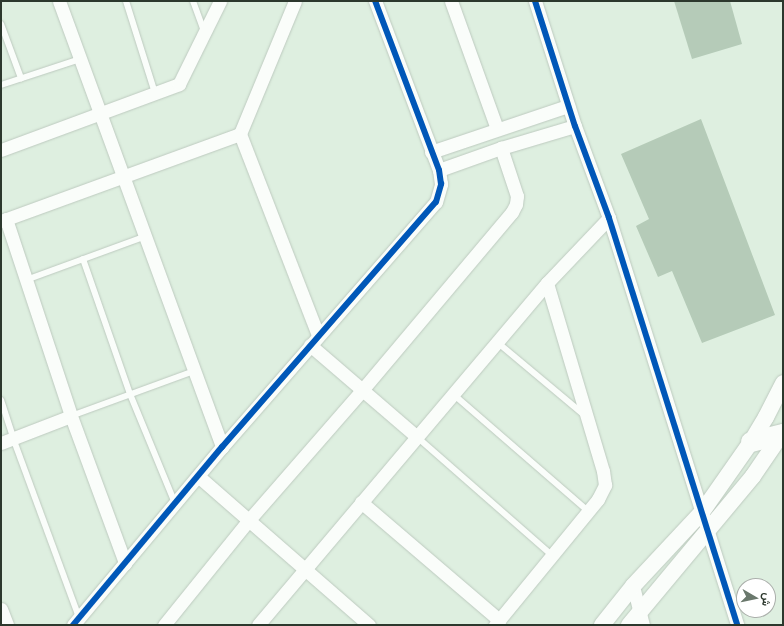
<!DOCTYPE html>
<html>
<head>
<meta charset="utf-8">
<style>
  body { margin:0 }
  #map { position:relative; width:784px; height:626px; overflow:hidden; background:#deefe0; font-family:"Titillium Web",Vazirmatn,sans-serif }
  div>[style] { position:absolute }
  .building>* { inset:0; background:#b5cbb8 }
  .roads { filter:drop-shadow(0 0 1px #bdcabf) drop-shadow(0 0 1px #bdcabf) }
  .service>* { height:6px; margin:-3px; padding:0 3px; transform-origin:3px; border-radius:3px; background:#fafdfa }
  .minor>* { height:13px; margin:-6.5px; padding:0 6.5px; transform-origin:6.5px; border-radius:6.5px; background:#fafdfa }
  .tertiary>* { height:16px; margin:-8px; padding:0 8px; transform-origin:8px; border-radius:8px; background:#fafdfa }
  .primary>* { height:20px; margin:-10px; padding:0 10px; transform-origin:10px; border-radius:10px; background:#fafdfa }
  .cycleway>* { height:6px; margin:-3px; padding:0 3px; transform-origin:3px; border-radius:3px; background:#0057b8 }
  span { translate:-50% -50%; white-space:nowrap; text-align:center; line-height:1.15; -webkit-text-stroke:3px #fff; paint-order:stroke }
  .frame { position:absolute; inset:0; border:2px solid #2c382d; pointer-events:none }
  .north { position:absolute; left:736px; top:578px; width:40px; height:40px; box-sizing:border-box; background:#fff; border:1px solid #abafab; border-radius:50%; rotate:99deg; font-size:11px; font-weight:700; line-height:16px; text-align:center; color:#2c382d }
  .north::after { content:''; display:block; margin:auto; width:14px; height:18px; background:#6a786c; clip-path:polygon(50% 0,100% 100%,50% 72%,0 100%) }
</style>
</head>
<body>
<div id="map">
  <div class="building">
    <i style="clip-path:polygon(674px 1px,730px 1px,742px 44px,692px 59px)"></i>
    <i style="clip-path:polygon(701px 119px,775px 315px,702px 343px,672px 271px,658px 277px,636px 226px,649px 219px,621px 154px)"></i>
  </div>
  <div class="roads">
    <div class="service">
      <i style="left:126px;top:1px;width:96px;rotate:72.5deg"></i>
      <i style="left:193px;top:1px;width:32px;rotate:70deg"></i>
      <i style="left:1px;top:24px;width:58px;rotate:69.7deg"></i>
      <i style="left:1px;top:85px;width:83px;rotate:-18.2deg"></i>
      <i style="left:83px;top:259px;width:143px;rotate:70.8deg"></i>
      <i style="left:130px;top:394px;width:118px;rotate:67.6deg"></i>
      <i style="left:26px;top:280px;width:128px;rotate:-20.1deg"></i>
      <i style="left:497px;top:342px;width:112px;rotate:39.9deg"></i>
      <i style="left:453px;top:394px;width:179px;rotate:40.9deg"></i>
      <i style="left:1px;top:400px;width:40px;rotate:72deg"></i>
      <i style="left:13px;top:438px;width:191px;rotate:69.8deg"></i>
      <i style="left:71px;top:416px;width:131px;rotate:-20.1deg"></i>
      <i style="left:417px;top:437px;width:179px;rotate:41.2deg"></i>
    </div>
    <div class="minor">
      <i style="left:59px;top:1px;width:475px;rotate:69.9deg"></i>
      <i style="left:295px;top:1px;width:144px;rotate:112.5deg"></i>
      <i style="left:240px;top:134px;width:216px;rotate:68.8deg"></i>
      <i style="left:451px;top:1px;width:136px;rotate:70.2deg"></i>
      <i style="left:535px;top:1px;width:131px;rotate:72.3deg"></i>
      <i style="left:575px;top:126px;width:98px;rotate:69.7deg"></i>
      <i style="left:609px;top:218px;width:427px;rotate:72.5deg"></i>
      <i style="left:1px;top:150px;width:190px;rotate:-20.3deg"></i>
      <i style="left:179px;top:84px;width:93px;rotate:-63.7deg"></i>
      <i style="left:431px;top:152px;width:145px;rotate:-18.6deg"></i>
      <i style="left:439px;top:170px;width:66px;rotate:-19.5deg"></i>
      <i style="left:501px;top:148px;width:77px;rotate:-16.6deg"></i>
      <i style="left:6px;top:219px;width:207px;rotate:71.7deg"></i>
      <i style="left:71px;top:416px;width:157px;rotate:69.8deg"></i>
      <i style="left:1px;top:221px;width:254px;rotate:-20deg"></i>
      <i style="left:310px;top:345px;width:141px;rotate:40.7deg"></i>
      <i style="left:1px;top:443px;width:75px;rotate:-21.1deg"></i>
      <i style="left:198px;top:476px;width:227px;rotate:41.1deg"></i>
      <i style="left:361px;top:502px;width:182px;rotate:40.5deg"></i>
      <i style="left:633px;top:586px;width:40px;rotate:75.6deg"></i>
      <i style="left:1px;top:609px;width:17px;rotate:69deg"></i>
      <i style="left:73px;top:625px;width:232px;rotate:-50.1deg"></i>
      <i style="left:222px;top:447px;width:325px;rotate:-48.9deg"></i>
      <i style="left:436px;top:202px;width:19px;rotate:-74deg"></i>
      <i style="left:441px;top:184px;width:14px;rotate:-98deg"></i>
      <i style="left:439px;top:170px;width:181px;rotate:-110.7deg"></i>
      <i style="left:164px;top:625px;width:134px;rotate:-51.1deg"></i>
      <i style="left:248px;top:521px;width:175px;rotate:-48.9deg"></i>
      <i style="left:363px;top:389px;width:231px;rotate:-49.9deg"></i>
      <i style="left:512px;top:212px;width:9px;rotate:-63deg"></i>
      <i style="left:516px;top:204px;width:8px;rotate:-83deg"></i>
      <i style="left:517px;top:196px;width:51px;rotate:-108.4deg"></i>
      <i style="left:258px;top:625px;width:448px;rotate:-49.8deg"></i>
      <i style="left:547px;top:283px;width:90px;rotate:-46.4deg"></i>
      <i style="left:495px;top:625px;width:163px;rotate:-50.7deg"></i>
      <i style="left:598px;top:499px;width:16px;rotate:-63deg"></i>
      <i style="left:605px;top:485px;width:14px;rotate:-98deg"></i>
      <i style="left:603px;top:471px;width:196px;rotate:-106.6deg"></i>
    </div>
    <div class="tertiary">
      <i style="left:602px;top:625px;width:50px;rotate:-51.5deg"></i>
      <i style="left:633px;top:586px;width:101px;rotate:-47deg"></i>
      <i style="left:702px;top:512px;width:85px;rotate:-55deg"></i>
      <i style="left:751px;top:442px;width:29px;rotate:-59deg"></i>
      <i style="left:766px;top:417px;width:38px;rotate:-63deg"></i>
      <i style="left:629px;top:625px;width:194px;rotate:-50.2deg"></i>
      <i style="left:753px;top:476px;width:53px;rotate:-55.7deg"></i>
    </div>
    <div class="primary">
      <i style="left:751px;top:442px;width:33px;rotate:-14deg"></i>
    </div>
  </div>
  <div class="cycleway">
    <i style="left:535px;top:1px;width:131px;rotate:72.3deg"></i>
    <i style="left:575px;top:126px;width:98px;rotate:69.7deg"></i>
    <i style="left:609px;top:218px;width:427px;rotate:72.5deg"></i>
    <i style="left:73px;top:625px;width:232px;rotate:-50.1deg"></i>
    <i style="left:222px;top:447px;width:325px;rotate:-48.9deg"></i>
    <i style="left:436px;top:202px;width:19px;rotate:-74deg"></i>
    <i style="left:441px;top:184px;width:14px;rotate:-98deg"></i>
    <i style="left:439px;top:170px;width:181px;rotate:-110.7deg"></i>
  </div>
  <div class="frame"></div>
  <div class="north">ش</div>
</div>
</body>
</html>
